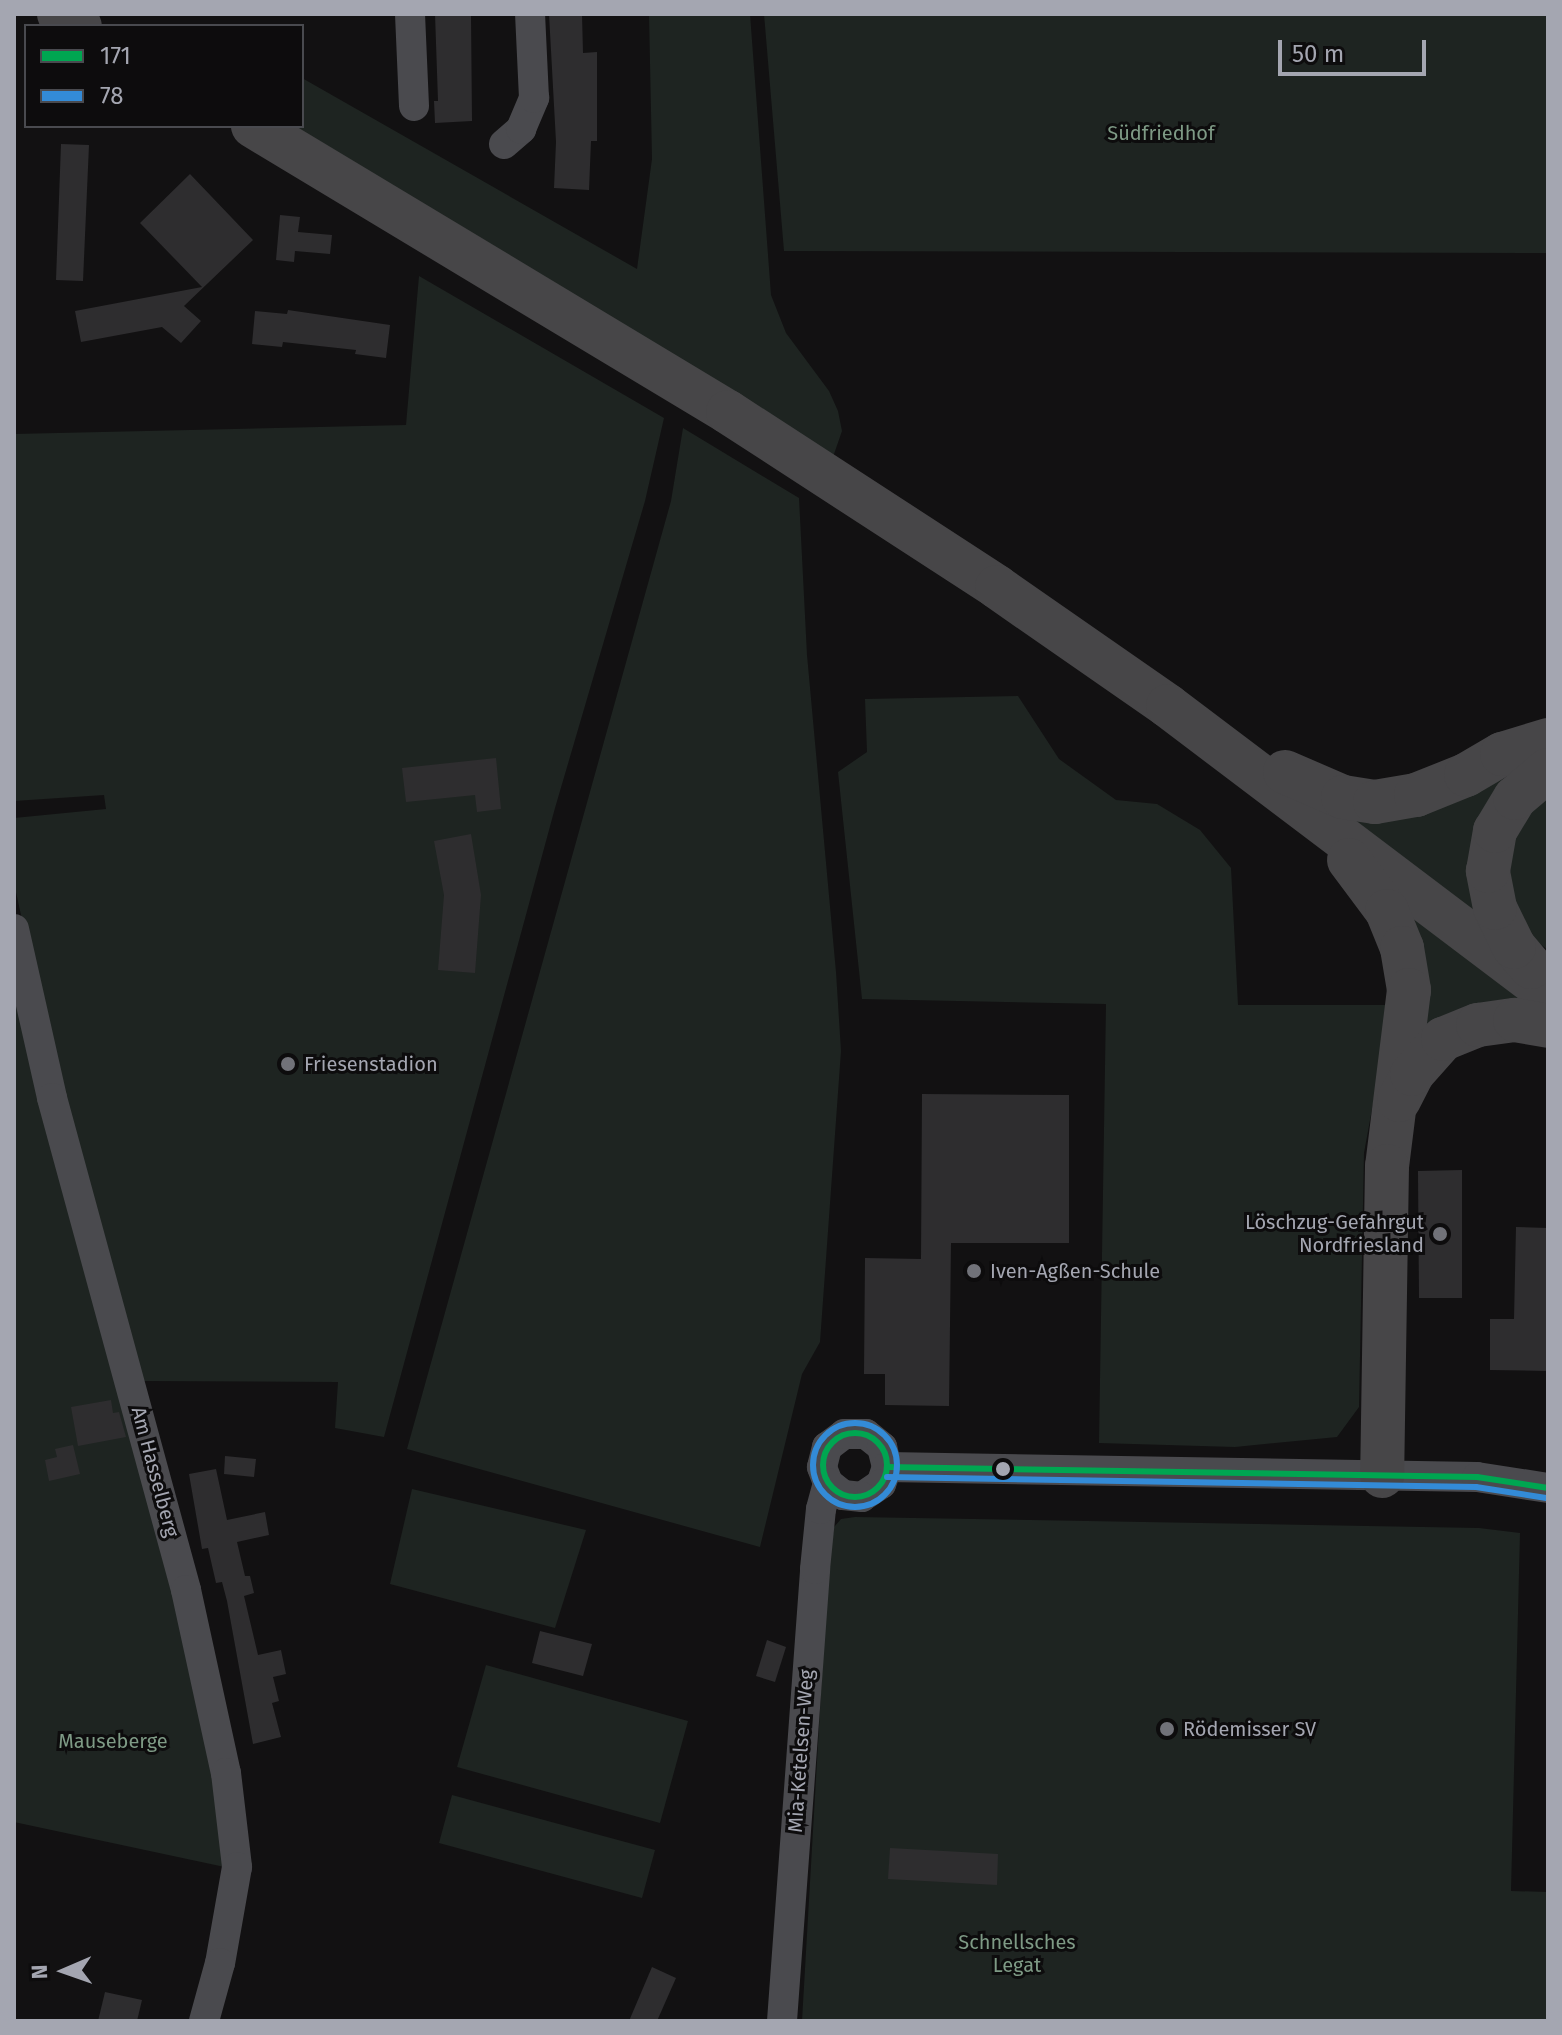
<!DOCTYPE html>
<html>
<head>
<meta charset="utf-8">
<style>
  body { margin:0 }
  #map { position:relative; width:1562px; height:2035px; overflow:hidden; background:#121112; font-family:"Fira Sans",sans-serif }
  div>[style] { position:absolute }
  .green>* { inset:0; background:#1e2421 }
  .building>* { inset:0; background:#2e2d2f }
  .minor>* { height:30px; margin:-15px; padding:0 15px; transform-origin:15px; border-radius:15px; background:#4a4a4e }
  .highway>* { height:44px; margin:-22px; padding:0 22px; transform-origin:22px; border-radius:22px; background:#474648 }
  .bus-1>* { height:6px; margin:-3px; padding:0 3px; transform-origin:3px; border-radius:3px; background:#00a651 }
  .bus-1>.ring { margin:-3px; padding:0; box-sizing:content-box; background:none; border:6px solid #00a651; border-radius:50% }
  .bus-2>* { height:6px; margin:-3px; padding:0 3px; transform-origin:3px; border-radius:3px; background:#338bd7 }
  .bus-2>.ring { margin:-3px; padding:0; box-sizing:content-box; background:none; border:6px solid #338bd7; border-radius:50% }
  .dots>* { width:22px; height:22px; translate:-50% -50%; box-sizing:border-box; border:4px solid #0d0c0d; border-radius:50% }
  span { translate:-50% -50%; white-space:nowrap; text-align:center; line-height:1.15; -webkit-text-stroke:6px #0d0c0d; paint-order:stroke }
  .park-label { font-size:20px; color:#7e9a85 }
  .poi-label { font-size:20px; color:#a4a6b1 }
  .left { translate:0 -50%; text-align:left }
  .right { translate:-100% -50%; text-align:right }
  .street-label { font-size:20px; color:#a4a6b1 }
  .frame { position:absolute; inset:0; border:16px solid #a4a6b1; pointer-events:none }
  .legend { position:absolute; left:24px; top:24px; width:280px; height:104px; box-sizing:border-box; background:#0d0c0d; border:2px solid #494a4f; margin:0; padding:10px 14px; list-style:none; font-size:24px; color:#a4a6b1 }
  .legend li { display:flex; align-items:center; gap:16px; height:40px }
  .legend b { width:40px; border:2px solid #494a4f }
  .north { position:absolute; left:24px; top:1931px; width:80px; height:80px; -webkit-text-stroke:6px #0d0c0d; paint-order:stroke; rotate:268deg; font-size:22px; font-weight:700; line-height:32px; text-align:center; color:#a4a6b1 }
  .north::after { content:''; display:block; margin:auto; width:28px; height:36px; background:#a4a6b1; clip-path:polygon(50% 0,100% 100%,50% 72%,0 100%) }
  .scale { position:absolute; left:1278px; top:40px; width:148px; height:36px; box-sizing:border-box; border:4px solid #a4a6b1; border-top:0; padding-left:10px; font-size:24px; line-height:28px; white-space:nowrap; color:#a4a6b1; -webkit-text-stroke:6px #0d0c0d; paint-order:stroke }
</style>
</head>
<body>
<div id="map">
  <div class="green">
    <i style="clip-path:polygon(649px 14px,750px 14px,771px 295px,786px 333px,829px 391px,838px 411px,842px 431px,833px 457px,283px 126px,302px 126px,302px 78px,637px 269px,652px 159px)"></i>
    <i style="clip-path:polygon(764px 14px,1548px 14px,1548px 253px,784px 251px)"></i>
    <i style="clip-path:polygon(419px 276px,664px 418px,645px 501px,555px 808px,384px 1437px,335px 1428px,338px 1382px,141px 1381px,61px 1099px,14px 883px,14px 818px,106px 809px,104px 795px,14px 801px,14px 434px,406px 425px)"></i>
    <i style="clip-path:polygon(683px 428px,799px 498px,807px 655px,836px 972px,841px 1051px,820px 1342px,802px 1374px,760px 1547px,407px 1449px,671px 501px)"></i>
    <i style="clip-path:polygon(1018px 696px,1059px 759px,1116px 800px,1157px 804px,1200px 830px,1231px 868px,1238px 1005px,1391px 1005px,1364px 1153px,1359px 1407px,1337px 1437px,1235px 1447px,1099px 1443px,1106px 1004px,862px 999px,838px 772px,867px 752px,865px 699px)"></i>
    <i style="clip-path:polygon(1507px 764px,1501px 939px,1327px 808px)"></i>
    <i style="clip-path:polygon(1548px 788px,1548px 950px,1531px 937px,1512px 904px,1505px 872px,1509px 833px)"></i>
    <i style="clip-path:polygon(1389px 889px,1548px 1010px,1409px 1054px)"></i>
    <i style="clip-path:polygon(14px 938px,183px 1591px,234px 1869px,14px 1822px)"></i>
    <i style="clip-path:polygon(412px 1489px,586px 1530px,555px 1628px,390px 1584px)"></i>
    <i style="clip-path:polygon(855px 1517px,1479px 1528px,1520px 1533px,1511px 1891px,1548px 1892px,1548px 2021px,802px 2021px,828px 1571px,834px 1527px,841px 1519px)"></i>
    <i style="clip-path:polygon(486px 1665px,688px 1721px,660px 1823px,457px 1767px)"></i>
    <i style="clip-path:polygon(452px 1795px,655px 1850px,642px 1898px,439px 1843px)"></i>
  </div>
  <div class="building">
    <i style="clip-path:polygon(435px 14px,471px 14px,472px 121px,435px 123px,434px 101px,438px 101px)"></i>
    <i style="clip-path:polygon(549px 14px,582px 14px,583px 53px,597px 52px,597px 141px,591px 141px,589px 190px,554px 188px,556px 142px)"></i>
    <i style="clip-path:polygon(61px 144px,89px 145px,83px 281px,56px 280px)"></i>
    <i style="clip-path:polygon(190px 174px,253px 240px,184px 306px,201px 321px,181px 343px,162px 327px,81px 342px,75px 311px,202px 287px,140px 223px)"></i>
    <i style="clip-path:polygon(280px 215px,300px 217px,298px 232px,332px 235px,330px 254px,295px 251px,294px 262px,276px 260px)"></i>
    <i style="clip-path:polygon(288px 310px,390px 325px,386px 358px,355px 354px,356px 350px,283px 342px,282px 347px,252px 344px,255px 311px,287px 314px)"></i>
    <i style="clip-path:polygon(496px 758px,501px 809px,477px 812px,475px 795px,406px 802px,402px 768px)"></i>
    <i style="clip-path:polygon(471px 834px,481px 895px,475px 973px,438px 970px,444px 895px,434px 841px)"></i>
    <i style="clip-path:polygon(922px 1094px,1069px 1095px,1069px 1243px,951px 1243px,949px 1406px,885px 1405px,885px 1374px,864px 1374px,865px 1258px,921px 1259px)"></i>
    <i style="clip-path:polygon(1462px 1170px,1462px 1298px,1419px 1298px,1418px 1171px)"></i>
    <i style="clip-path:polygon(1516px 1227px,1548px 1228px,1548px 1371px,1490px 1370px,1490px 1319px,1514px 1319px)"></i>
    <i style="clip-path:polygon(111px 1400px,113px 1413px,119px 1412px,126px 1437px,78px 1446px,71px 1407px)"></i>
    <i style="clip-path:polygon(73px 1445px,80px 1474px,49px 1481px,45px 1460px,57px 1457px,55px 1449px)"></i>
    <i style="clip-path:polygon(225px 1456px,256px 1459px,254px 1477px,224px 1474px)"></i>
    <i style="clip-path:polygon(216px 1469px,227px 1520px,265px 1512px,269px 1535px,237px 1542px,245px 1576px,250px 1576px,254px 1593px,244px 1596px,258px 1655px,281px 1650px,286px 1674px,273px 1677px,279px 1701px,272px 1703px,281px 1737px,253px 1744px,227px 1601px,222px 1582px,216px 1583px,208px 1548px,202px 1549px,189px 1474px)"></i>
    <i style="clip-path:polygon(540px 1631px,592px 1644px,583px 1676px,532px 1663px)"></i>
    <i style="clip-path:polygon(767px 1640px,786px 1647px,775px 1682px,756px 1676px)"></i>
    <i style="clip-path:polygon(890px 1848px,998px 1854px,997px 1885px,888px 1879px)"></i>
    <i style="clip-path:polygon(652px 1967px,676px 1978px,657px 2021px,629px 2021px)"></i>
    <i style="clip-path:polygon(105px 1992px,142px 2000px,137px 2021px,98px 2021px)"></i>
  </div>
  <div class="minor">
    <i style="left:410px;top:14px;width:92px;rotate:87.5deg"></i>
    <i style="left:504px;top:144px;width:23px;rotate:-41deg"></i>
    <i style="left:521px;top:129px;width:34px;rotate:-67deg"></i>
    <i style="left:534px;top:98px;width:84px;rotate:-92.7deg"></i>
    <i style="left:14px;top:929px;width:173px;rotate:77.3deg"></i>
    <i style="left:52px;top:1098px;width:510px;rotate:74.76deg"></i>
    <i style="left:186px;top:1590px;width:187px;rotate:77.7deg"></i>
    <i style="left:226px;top:1773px;width:95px;rotate:83.3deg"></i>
    <i style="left:237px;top:1867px;width:97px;rotate:100deg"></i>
    <i style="left:220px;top:1963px;width:60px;rotate:105.4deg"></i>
    <i style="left:887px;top:1467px;width:590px;rotate:0.97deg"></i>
    <i style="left:1477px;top:1477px;width:72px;rotate:8.8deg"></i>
    <i style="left:782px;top:2021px;width:453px;rotate:-85.8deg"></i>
    <i style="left:815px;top:1569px;width:60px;rotate:-84.3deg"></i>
    <i style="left:821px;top:1509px;width:27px;rotate:-75deg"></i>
    <i style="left:828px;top:1483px;width:17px;rotate:-111deg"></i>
    <i style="left:822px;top:1467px;width:21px;rotate:-76deg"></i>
    <i style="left:827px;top:1447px;width:21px;rotate:-37deg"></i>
    <i style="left:844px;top:1434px;width:22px"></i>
    <i style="left:866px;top:1434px;width:21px;rotate:39deg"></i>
    <i style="left:882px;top:1447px;width:21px;rotate:76deg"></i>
    <i style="left:887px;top:1467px;width:18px;rotate:109deg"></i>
    <i style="left:881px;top:1484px;width:23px;rotate:146deg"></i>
    <i style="left:862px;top:1497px;width:19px;rotate:-174deg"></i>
    <i style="left:843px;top:1495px;width:19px;rotate:-141deg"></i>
  </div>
  <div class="highway">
    <i style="left:59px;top:14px;width:24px;rotate:30deg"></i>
    <i style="left:253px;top:126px;width:554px;rotate:31.05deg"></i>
    <i style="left:728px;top:412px;width:321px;rotate:33deg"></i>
    <i style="left:997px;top:587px;width:208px;rotate:34.8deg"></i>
    <i style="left:1168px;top:706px;width:476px;rotate:37.1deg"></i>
    <i style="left:1285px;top:772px;width:63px;rotate:23.3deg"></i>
    <i style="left:1343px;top:797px;width:32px;rotate:9deg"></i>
    <i style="left:1375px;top:802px;width:42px;rotate:-9.7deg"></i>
    <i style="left:1416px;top:795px;width:54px;rotate:-21.8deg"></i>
    <i style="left:1466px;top:775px;width:42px;rotate:-30.3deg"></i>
    <i style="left:1502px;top:754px;width:48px;rotate:-16.9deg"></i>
    <i style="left:1349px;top:860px;width:64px;rotate:53.3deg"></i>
    <i style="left:1387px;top:911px;width:40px;rotate:68deg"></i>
    <i style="left:1402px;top:948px;width:43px;rotate:80.5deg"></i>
    <i style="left:1409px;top:990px;width:177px;rotate:97.1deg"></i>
    <i style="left:1387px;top:1166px;width:310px;rotate:90.9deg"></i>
    <i style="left:1531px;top:967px;width:26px;rotate:-130deg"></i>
    <i style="left:1514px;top:947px;width:43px;rotate:-116deg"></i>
    <i style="left:1495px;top:908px;width:38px;rotate:-101deg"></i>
    <i style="left:1488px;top:871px;width:41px;rotate:-80.1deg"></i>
    <i style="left:1495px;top:831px;width:39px;rotate:-59deg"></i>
    <i style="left:1515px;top:798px;width:43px;rotate:-40.3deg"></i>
    <i style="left:1399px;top:1100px;width:29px;rotate:-63deg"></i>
    <i style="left:1412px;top:1074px;width:47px;rotate:-48.5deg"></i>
    <i style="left:1443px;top:1039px;width:38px;rotate:-22deg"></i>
    <i style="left:1478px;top:1025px;width:37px;rotate:-8deg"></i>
    <i style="left:1515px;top:1020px;width:34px;rotate:10deg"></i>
  </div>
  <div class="bus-1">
    <i class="ring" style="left:823px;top:1433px;width:58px;height:58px"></i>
    <i style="left:887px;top:1467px;width:590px;rotate:0.97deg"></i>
    <i style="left:1477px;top:1477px;width:72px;rotate:8.8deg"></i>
  </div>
  <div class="bus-2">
    <i class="ring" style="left:813px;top:1423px;width:78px;height:78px"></i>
    <i style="left:887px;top:1477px;width:589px;rotate:0.97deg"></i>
    <i style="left:1476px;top:1487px;width:71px;rotate:8.9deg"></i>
  </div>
  <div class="dots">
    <i style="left:288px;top:1064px;background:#717279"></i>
    <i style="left:1440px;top:1234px;background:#717279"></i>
    <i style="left:974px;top:1271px;background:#717279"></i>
    <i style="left:1003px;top:1469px;background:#a4a6b1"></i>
    <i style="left:1167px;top:1729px;background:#717279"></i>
  </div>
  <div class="park-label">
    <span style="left:1161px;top:133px">Südfriedhof</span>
    <span style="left:113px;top:1741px">Mauseberge</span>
    <span style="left:1017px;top:1954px">Schnellsches<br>Legat</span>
  </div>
  <div class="poi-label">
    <span class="left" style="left:304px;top:1064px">Friesenstadion</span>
    <span class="right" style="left:1424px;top:1234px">Löschzug-Gefahrgut<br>Nordfriesland</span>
    <span class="left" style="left:990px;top:1271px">Iven-Agßen-Schule</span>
    <span class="left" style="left:1183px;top:1729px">Rödemisser SV</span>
  </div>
  <div class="street-label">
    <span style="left:155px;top:1472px;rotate:75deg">Am Hasselberg</span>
    <span style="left:801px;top:1751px;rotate:-86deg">Mia-Ketelsen-Weg</span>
  </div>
  <div class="frame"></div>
  <ul class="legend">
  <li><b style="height:10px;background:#00a651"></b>171</li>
  <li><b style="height:10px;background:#338bd7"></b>78</li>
  </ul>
  <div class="north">N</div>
  <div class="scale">50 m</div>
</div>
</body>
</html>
